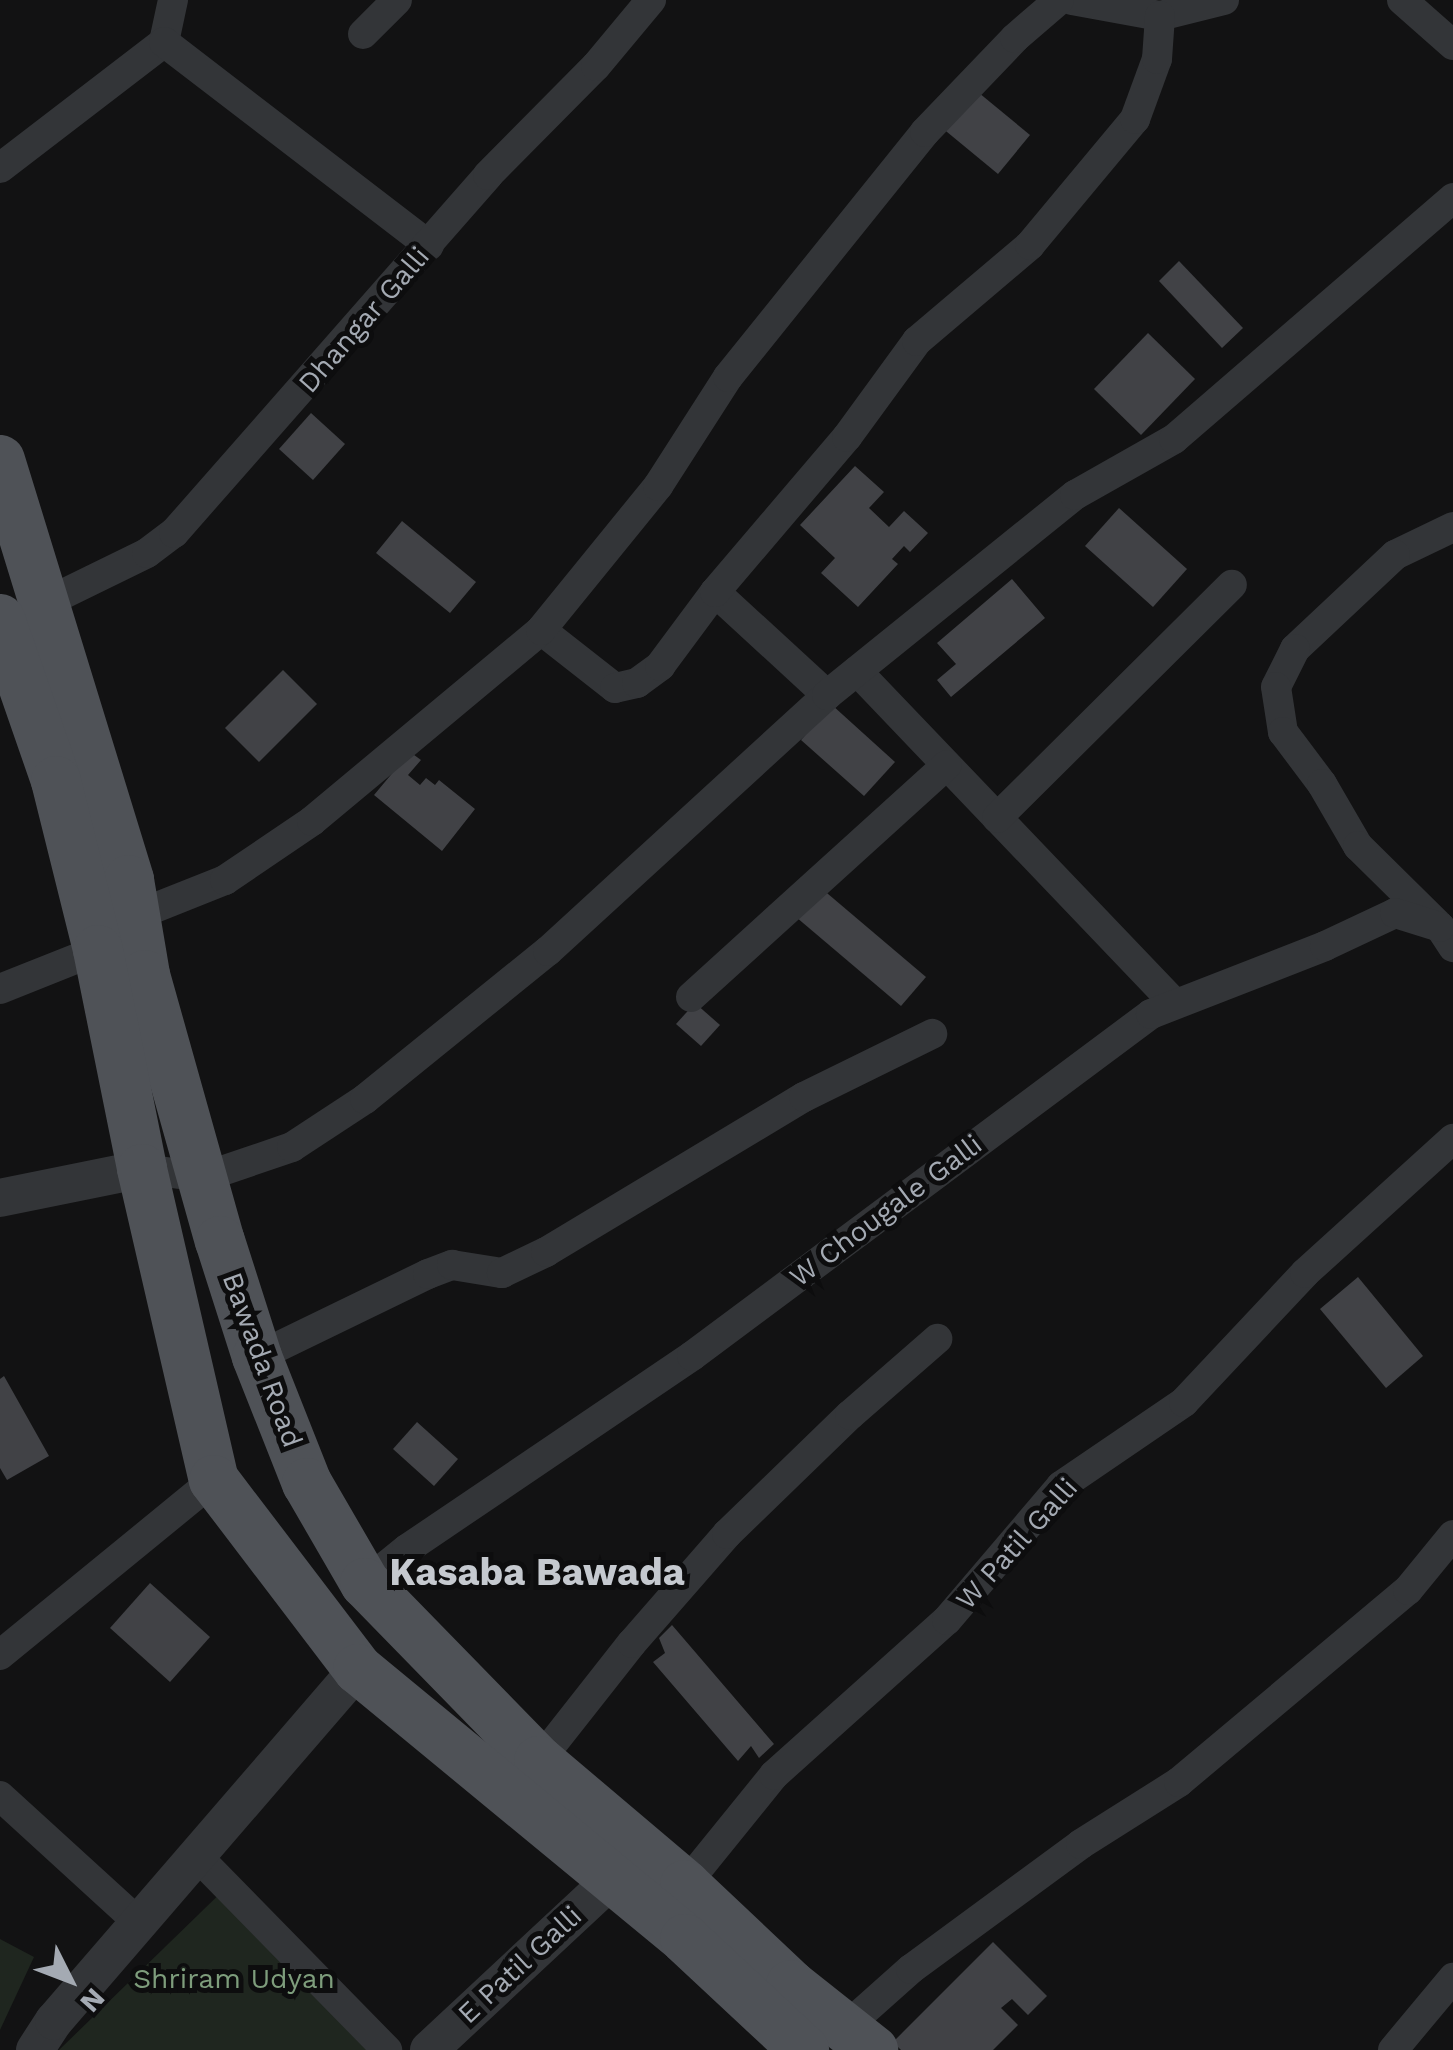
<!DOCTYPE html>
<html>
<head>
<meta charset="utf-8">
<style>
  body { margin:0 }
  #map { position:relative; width:1453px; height:2050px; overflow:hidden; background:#121213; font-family:"Work Sans",sans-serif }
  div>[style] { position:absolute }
  .green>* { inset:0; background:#1f261f }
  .building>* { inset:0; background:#414246 }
  .minor>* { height:30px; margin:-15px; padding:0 15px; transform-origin:15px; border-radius:15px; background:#333538 }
  .tertiary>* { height:38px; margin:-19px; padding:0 19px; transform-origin:19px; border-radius:19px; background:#333538 }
  .primary>* { height:50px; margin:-25px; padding:0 25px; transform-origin:25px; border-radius:25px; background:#4f5257 }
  span { translate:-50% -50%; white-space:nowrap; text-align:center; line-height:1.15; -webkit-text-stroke:10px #0d0d0e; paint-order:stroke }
  .street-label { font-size:28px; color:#a4aab3 }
  .park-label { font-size:28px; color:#7e9d7c }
  .district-label { font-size:38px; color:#c5c9cf; font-weight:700 }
  .north { position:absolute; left:20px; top:1930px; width:100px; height:100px; -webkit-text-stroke:8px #0d0d0e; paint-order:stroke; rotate:132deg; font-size:28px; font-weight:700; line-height:40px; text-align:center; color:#a4aab3 }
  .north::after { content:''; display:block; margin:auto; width:35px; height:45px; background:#a4aab3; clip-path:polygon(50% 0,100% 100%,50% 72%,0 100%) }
</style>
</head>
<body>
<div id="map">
  <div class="green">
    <i style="clip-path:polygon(235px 1879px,378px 2050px,59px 2050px)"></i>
    <i style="clip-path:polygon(0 1939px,34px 1957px,0 2030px)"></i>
  </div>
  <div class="building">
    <i style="clip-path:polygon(973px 88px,1030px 135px,998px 174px,941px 127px)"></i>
    <i style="clip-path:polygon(1179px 261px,1243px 328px,1222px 348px,1159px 281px)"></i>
    <i style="clip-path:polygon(1148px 333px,1195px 379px,1141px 435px,1094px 389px)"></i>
    <i style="clip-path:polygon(311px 413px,345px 444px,313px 480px,279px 449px)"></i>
    <i style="clip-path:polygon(855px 466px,884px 492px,869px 508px,889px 527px,904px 511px,928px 533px,910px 552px,904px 546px,892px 559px,898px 564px,858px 607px,821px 573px,835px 558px,800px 525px)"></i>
    <i style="clip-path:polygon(1119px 508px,1187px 569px,1153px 607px,1085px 546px)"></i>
    <i style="clip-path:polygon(402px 521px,476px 582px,450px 613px,376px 553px)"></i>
    <i style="clip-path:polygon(1012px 579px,1045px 618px,951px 697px,937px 680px,956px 664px,937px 643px)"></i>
    <i style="clip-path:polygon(283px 670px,317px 704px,259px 762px,225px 728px)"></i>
    <i style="clip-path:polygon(832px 705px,895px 762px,864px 796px,801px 740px)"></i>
    <i style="clip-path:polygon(410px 752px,421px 760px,408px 775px,420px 785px,426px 778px,435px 785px,439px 780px,475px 809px,442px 851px,374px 795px)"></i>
    <i style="clip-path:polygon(821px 888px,926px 977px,901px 1006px,796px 917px)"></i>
    <i style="clip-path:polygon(695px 1003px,720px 1025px,701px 1046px,676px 1024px)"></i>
    <i style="clip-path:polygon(1358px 1277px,1423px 1356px,1386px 1388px,1320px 1309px)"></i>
    <i style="clip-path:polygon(4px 1376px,49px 1456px,7px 1480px,0 1468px,0 1379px)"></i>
    <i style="clip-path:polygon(417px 1422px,458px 1459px,434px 1486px,393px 1449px)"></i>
    <i style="clip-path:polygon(150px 1583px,210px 1637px,170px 1682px,110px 1628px)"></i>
    <i style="clip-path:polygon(672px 1625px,774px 1744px,759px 1758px,751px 1746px,738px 1761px,653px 1662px,665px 1653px,659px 1638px)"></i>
    <i style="clip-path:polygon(993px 1942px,1047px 1996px,1028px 2015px,1012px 1999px,1001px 2008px,1018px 2025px,993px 2050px,901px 2050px,893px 2042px)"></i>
  </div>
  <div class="minor">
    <i style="left:1072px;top:0;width:89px;rotate:10.3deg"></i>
    <i style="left:1160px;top:16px;width:66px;rotate:-14deg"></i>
    <i style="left:1402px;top:0;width:68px;rotate:41.4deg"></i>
    <i style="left:363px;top:34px;width:48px;rotate:-45deg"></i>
    <i style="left:164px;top:42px;width:43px;rotate:-77.9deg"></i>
    <i style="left:0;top:168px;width:207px;rotate:-37.5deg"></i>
    <i style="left:164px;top:42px;width:334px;rotate:37.5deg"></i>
    <i style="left:1453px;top:527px;width:64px;rotate:154.2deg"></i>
    <i style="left:1395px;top:555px;width:137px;rotate:136.8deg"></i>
    <i style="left:1295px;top:649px;width:42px;rotate:116.6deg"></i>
    <i style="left:1276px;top:687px;width:46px;rotate:81.2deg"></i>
    <i style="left:1283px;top:732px;width:65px;rotate:53.1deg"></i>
    <i style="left:1322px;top:784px;width:72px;rotate:59.9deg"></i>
    <i style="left:1358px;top:846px;width:115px;rotate:44.6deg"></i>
    <i style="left:1440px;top:927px;width:24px;rotate:57deg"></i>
    <i style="left:715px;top:592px;width:152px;rotate:42.6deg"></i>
    <i style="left:47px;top:602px;width:111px;rotate:-26.1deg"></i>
    <i style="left:147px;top:553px;width:34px;rotate:-37deg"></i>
    <i style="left:174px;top:533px;width:476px;rotate:-48.7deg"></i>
    <i style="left:488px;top:175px;width:153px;rotate:-45.3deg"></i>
    <i style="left:596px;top:66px;width:86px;rotate:-50.2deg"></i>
    <i style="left:541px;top:630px;width:94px;rotate:38.1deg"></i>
    <i style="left:615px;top:688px;width:23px;rotate:-13deg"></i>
    <i style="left:637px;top:683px;width:29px;rotate:-36deg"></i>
    <i style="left:660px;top:666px;width:92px;rotate:-53.4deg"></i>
    <i style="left:715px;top:592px;width:204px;rotate:-49.6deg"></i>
    <i style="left:847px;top:437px;width:119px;rotate:-53.9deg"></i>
    <i style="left:917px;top:341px;width:148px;rotate:-40.3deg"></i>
    <i style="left:1030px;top:245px;width:164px;rotate:-50.2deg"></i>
    <i style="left:1135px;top:119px;width:64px;rotate:-69.9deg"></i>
    <i style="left:1157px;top:59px;width:43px;rotate:-86deg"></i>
    <i style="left:857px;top:671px;width:458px;rotate:46.3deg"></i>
    <i style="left:997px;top:818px;width:331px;rotate:-44.8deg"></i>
    <i style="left:0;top:989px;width:105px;rotate:-21.7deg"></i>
    <i style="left:98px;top:950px;width:52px;rotate:-41.9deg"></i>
    <i style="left:137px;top:915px;width:95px;rotate:-21.7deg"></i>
    <i style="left:225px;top:880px;width:105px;rotate:-34.1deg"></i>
    <i style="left:312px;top:821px;width:298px;rotate:-39.8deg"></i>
    <i style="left:541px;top:630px;width:186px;rotate:-50.9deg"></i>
    <i style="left:658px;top:486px;width:130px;rotate:-57.3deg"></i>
    <i style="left:728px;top:377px;width:314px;rotate:-51.2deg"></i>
    <i style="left:925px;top:132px;width:130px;rotate:-46.2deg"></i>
    <i style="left:1015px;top:38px;width:58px;rotate:-40.8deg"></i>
    <i style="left:691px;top:997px;width:345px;rotate:-42.2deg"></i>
    <i style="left:142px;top:1169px;width:63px;rotate:7.4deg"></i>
    <i style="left:204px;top:1177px;width:93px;rotate:-18.8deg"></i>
    <i style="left:292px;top:1147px;width:87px;rotate:-33.3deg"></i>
    <i style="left:365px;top:1099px;width:235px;rotate:-39deg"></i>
    <i style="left:548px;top:951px;width:379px;rotate:-42.5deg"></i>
    <i style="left:827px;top:695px;width:319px;rotate:-38.9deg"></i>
    <i style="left:1075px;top:495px;width:114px;rotate:-29.5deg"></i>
    <i style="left:1174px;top:439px;width:369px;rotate:-40.8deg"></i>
    <i style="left:257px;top:1357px;width:190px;rotate:-25.9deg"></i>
    <i style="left:428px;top:1274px;width:26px;rotate:-21deg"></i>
    <i style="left:452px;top:1265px;width:51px;rotate:9.1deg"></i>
    <i style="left:502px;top:1273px;width:49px;rotate:-25.5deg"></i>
    <i style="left:546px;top:1252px;width:301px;rotate:-31deg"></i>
    <i style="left:804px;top:1097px;width:143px;rotate:-26.2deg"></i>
    <i style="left:365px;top:1583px;width:54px;rotate:-39deg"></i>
    <i style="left:407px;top:1549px;width:344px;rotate:-34.1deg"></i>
    <i style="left:692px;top:1356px;width:572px;rotate:-36.69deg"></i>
    <i style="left:1151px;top:1014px;width:187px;rotate:-21.3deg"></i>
    <i style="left:1325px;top:946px;width:77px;rotate:-25.2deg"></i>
    <i style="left:1395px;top:913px;width:47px;rotate:17.3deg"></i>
    <i style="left:0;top:1655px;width:276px;rotate:-39.3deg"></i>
    <i style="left:539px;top:1761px;width:150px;rotate:-51.8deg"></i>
    <i style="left:632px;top:1643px;width:145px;rotate:-48.9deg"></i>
    <i style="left:727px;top:1534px;width:171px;rotate:-44.1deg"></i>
    <i style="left:850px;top:1415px;width:116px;rotate:-41.1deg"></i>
    <i style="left:0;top:1796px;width:190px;rotate:42.4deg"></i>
    <i style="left:197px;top:1856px;width:272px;rotate:45.6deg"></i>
    <i style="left:685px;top:1885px;width:141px;rotate:-51deg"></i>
    <i style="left:774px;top:1775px;width:232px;rotate:-41.9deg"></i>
    <i style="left:947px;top:1620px;width:176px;rotate:-49.6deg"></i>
    <i style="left:1061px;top:1486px;width:149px;rotate:-34.3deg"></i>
    <i style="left:1184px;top:1402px;width:177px;rotate:-46.8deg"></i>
    <i style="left:1305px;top:1273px;width:200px;rotate:-42.2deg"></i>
    <i style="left:847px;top:2026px;width:86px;rotate:-41.7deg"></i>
    <i style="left:911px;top:1969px;width:211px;rotate:-36.3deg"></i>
    <i style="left:1081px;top:1844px;width:116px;rotate:-32.3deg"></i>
    <i style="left:1179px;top:1782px;width:299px;rotate:-40deg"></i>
    <i style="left:1408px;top:1590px;width:71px;rotate:-50.7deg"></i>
    <i style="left:1393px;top:2050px;width:94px;rotate:-50.2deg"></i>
  </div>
  <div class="tertiary">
    <i style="left:0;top:1198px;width:145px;rotate:-11.5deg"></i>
    <i style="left:35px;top:2050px;width:35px;rotate:-57deg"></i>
    <i style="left:54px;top:2021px;width:465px;rotate:-49.2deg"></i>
    <i style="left:429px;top:2050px;width:248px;rotate:-43deg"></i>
  </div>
  <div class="primary">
    <i style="left:0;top:460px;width:439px;rotate:72.9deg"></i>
    <i style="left:129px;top:880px;width:96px;rotate:80.4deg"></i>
    <i style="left:145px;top:975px;width:276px;rotate:74.3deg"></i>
    <i style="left:220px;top:1241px;width:122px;rotate:72.3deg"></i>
    <i style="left:257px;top:1357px;width:136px;rotate:68.4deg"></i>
    <i style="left:307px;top:1483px;width:116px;rotate:59.9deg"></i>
    <i style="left:365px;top:1583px;width:249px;rotate:45.7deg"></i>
    <i style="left:539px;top:1761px;width:192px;rotate:40.3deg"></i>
    <i style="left:685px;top:1885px;width:146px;rotate:43.3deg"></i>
    <i style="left:791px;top:1985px;width:105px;rotate:38.4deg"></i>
    <i style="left:0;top:619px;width:171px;rotate:70.9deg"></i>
    <i style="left:56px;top:781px;width:174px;rotate:76deg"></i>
    <i style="left:98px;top:950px;width:223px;rotate:78.6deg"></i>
    <i style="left:142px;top:1169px;width:319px;rotate:77deg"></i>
    <i style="left:214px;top:1480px;width:238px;rotate:52.7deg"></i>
    <i style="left:358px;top:1669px;width:424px;rotate:39.5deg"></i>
    <i style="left:685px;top:1939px;width:163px;rotate:43deg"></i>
  </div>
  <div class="street-label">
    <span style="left:364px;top:320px;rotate:-49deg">Dhangar Galli</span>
    <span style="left:886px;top:1211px;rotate:-37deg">W Chougale Galli</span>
    <span style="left:262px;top:1360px;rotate:70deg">Bawada Road</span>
    <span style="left:1017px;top:1544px;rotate:-48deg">W Patil Galli</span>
    <span style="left:520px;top:1965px;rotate:-43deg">E Patil Galli</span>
  </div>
  <div class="park-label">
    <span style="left:234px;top:1979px">Shriram Udyan</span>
  </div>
  <div class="district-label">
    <span style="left:537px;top:1573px">Kasaba Bawada</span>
  </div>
  <div class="north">N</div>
</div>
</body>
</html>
